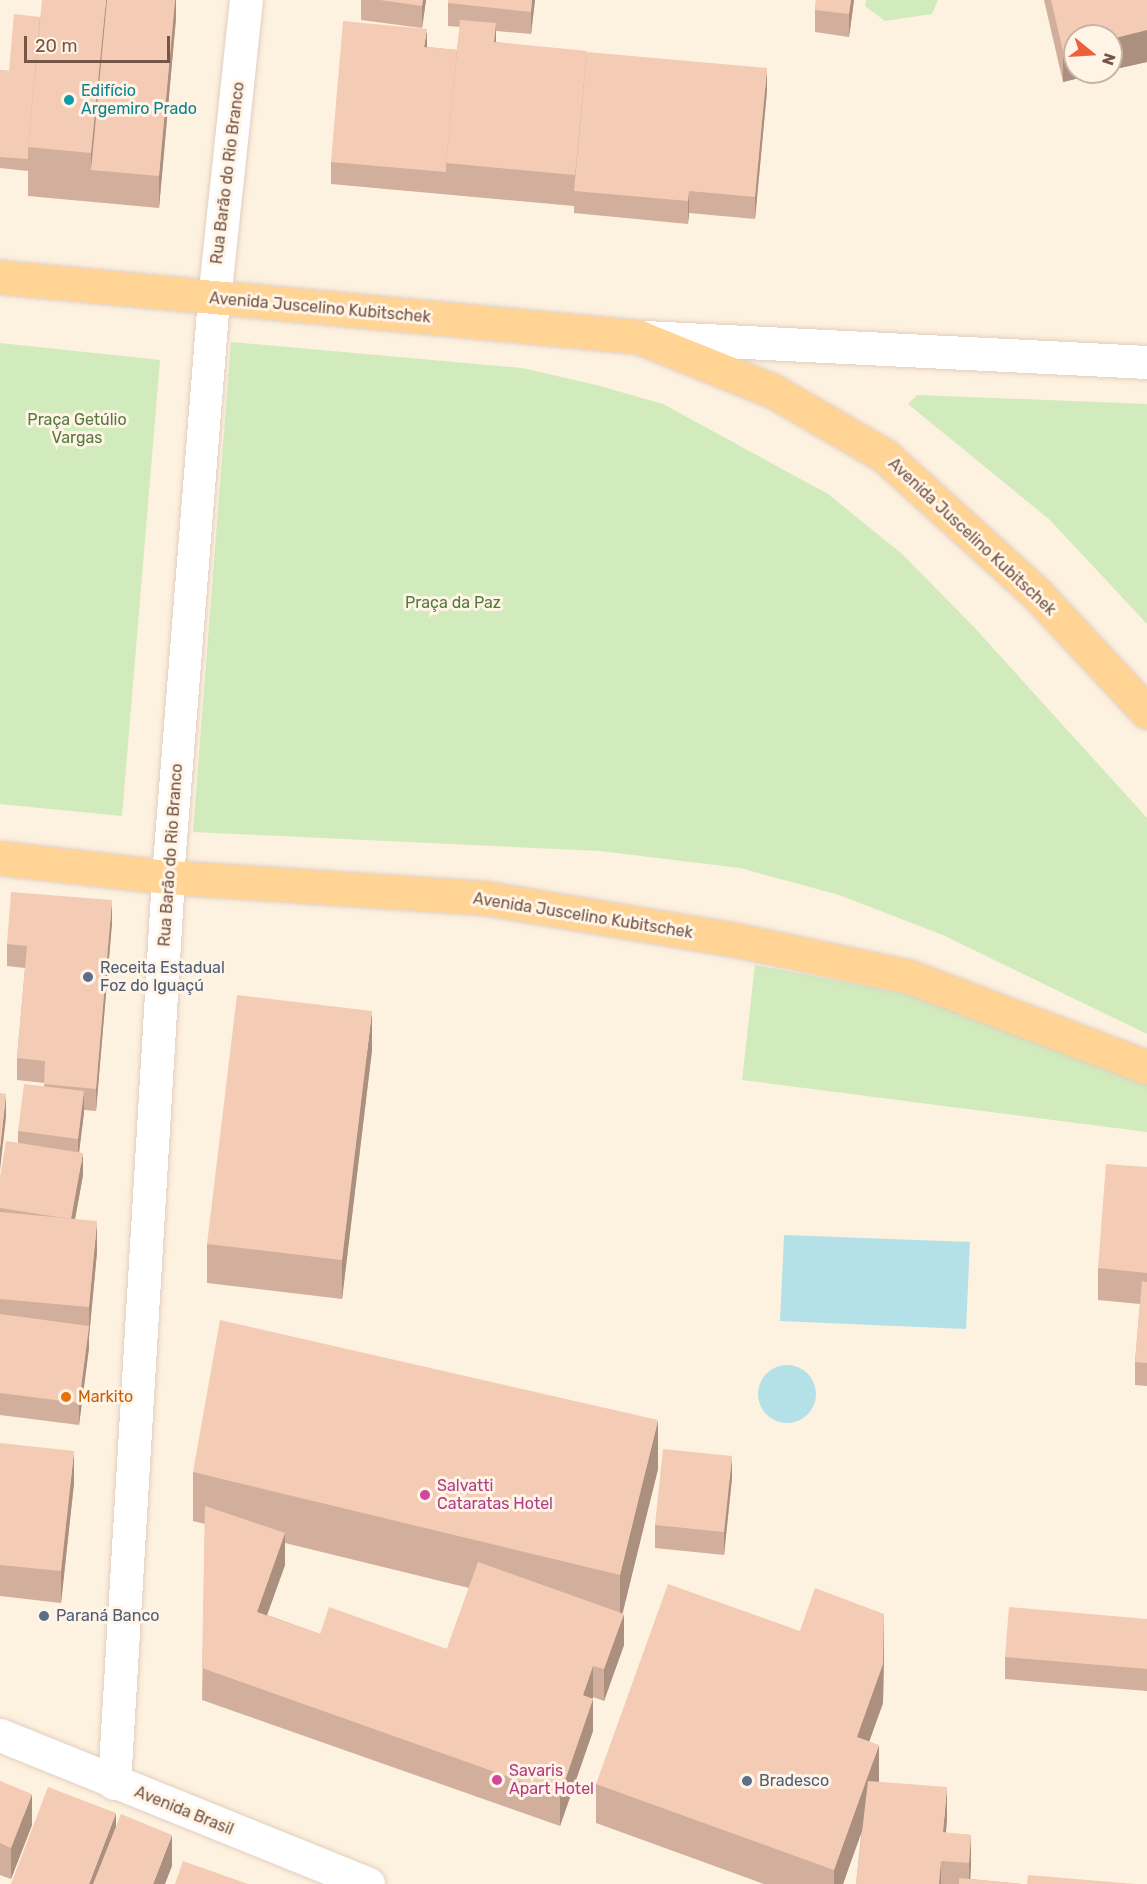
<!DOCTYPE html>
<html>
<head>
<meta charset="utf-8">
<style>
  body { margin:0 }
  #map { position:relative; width:1147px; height:1884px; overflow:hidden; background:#fdf1df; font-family:Rubik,sans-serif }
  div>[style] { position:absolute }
  .green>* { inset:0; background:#d1ebbd }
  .water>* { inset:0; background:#b3e1e7 }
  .round { border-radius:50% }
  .roads { filter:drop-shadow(0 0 2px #e3cebe) drop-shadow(0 0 2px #e3cebe) }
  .pedestrian>* { height:32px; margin:-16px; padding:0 16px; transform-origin:16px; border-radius:16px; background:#fff }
  .minor>* { height:33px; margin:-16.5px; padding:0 16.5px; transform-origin:16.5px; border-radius:16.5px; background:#fff }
  .tertiary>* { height:33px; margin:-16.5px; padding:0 16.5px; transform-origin:16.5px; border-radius:16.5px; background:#fff }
  .primary>* { height:33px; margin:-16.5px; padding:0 16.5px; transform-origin:16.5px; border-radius:16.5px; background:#ffd494 }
  .wall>* { inset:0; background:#d2af9d }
  .shaded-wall>* { inset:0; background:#ab8f7f }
  .building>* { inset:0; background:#f4ccb6 }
  .dots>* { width:16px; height:16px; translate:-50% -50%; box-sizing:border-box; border:3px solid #fff4e6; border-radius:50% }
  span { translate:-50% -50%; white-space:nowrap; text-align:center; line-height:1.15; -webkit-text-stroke:6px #fff4e6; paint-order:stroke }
  .culture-label { font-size:16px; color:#0d838f }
  .left { translate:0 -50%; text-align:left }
  .street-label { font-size:16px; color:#745546 }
  .park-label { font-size:16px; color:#527b3e }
  .service-label { font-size:16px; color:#4e5e75 }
  .food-label { font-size:16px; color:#c56008 }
  .hotel-label { font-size:16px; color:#b23c85 }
  .north { position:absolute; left:1063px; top:24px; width:60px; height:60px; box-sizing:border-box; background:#fff4e6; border:2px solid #c7b4a6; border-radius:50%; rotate:108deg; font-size:16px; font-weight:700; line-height:24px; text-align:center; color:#745546 }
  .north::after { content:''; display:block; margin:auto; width:21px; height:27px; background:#ed603e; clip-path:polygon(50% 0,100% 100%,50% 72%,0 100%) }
  .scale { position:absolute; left:24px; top:36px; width:146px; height:27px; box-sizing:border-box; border:3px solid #745546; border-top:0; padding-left:8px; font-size:18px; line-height:21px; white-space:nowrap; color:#745546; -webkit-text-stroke:4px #fff4e6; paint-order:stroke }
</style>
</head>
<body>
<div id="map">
  <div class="green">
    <i style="clip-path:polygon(866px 0,938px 0,932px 14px,885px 21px,865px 6px)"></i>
    <i style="clip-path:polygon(231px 342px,522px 368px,596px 385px,663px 404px,828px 494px,902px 554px,973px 626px,1147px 818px,1147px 1034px,943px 935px,839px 895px,740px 868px,600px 851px,193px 832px)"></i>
    <i style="clip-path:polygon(0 343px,160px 360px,122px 816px,0 804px)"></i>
    <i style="clip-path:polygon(917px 395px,1147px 404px,1147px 624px,1050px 520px,908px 404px)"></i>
    <i style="clip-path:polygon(755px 965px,909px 994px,1147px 1083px,1147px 1132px,742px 1080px)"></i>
  </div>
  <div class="water">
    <i style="clip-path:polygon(784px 1235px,970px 1242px,966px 1329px,780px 1321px)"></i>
    <i class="round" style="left:758px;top:1365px;width:58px;height:58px"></i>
  </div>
  <div class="roads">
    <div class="pedestrian">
      <i style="left:168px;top:877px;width:580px;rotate:-85.45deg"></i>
    </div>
    <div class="minor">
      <i style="left:214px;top:299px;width:301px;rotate:-83.9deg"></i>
      <i style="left:645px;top:337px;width:503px;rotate:2.85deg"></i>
      <i style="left:114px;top:1783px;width:908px;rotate:-86.59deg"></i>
    </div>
    <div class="tertiary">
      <i style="left:0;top:1735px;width:397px;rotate:22deg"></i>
    </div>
    <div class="primary">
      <i style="left:0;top:277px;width:642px;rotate:5.36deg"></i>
      <i style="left:639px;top:337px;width:144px;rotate:21.9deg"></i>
      <i style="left:773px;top:391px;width:129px;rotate:30.1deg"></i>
      <i style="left:885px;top:456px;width:205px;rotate:42.2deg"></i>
      <i style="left:1037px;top:594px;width:161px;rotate:47deg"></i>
      <i style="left:0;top:858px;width:169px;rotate:6.5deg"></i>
      <i style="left:168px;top:877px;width:318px;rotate:3.8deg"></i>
      <i style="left:485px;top:898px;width:254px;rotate:9.5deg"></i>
      <i style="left:736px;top:940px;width:178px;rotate:12deg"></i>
      <i style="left:910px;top:977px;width:254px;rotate:20.8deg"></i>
    </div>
  </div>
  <div class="wall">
    <i style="clip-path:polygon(176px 0,176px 18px,159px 208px,28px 196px,28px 171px,0 168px,0 70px,9px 71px,40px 17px)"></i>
    <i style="clip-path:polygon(361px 0,426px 0,422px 28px,361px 20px)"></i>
    <i style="clip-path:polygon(448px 0,535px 0,531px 34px,496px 31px,496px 42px,587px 54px,767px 91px,755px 219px,689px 213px,688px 224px,574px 213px,574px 206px,331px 184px,331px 162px,427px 47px,457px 50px,460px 27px,448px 26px)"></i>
    <i style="clip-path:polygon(816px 0,854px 0,849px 37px,815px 32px,815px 10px)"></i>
    <i style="clip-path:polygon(1044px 0,1147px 0,1147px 62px,1111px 70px,1111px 36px,1075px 72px,1104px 72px,1063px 82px)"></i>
    <i style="clip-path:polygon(112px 923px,96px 1111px,84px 1110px,79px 1152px,83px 1175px,75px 1219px,97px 1252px,89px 1337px,89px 1348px,79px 1425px,0 1415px,0 1177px,18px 1143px,18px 1131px,44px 1086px,44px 1083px,17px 1080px,17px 1058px,25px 968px,7px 966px,7px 944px)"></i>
    <i style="clip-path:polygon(372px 1050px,342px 1299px,207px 1283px,207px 1244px)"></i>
    <i style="clip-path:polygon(1147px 1167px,1147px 1386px,1135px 1385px,1135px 1362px,1140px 1304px,1098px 1300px,1098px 1268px)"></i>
    <i style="clip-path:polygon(0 1443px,74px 1483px,61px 1603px,0 1596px)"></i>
    <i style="clip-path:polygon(evenodd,658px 1469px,622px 1613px,624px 1645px,604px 1701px,593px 1697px,593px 1731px,560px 1826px,202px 1700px,205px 1524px,193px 1521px,193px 1472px,658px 1469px,285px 1543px,469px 1588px,447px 1649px,320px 1634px,267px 1615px,285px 1565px,285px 1543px)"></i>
    <i style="clip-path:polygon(732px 1478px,724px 1555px,655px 1548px,655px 1525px)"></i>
    <i style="clip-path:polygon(1147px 1619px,1147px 1691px,1005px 1679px,1005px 1657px)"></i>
    <i style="clip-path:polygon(800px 1631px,884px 1653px,883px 1703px,869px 1741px,879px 1782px,947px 1819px,946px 1833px,971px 1835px,970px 1879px,1022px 1884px,856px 1884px,862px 1828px,843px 1884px,764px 1884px,596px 1823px,596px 1784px)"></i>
    <i style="clip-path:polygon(0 1781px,32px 1825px,11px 1879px,0 1875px)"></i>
  </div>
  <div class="shaded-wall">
    <i style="clip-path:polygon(106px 0,110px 0,91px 170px,91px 153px)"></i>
    <i style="clip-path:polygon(175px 0,176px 0,176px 18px,159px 208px,159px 176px)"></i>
    <i style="clip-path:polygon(423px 0,426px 0,422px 28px,422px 6px)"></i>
    <i style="clip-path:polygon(532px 0,535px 0,531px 34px,531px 12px)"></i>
    <i style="clip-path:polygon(851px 0,854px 0,849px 37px,849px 14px)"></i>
    <i style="clip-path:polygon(496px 23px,496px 54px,494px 42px)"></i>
    <i style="clip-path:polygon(427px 29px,427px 51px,424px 47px)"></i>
    <i style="clip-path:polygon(1147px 30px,1147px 62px,1111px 70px,1111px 39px)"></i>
    <i style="clip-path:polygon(1075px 48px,1075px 72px,1104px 72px,1063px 82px,1063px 51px)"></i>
    <i style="clip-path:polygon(767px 68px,767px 91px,755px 219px,755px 197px)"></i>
    <i style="clip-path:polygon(689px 191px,689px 213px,688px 224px,688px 201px)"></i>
    <i style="clip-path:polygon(112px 900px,112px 923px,96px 1111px,96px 1089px)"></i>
    <i style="clip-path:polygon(372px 1011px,372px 1050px,342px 1299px,342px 1260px)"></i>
    <i style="clip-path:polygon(84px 1091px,84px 1113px,78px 1161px,78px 1139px)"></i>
    <i style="clip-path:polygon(6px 1094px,6px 1117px,0 1170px,0 1148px)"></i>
    <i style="clip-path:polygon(83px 1153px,83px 1175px,71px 1241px,71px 1219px)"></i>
    <i style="clip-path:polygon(97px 1221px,97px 1252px,89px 1337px,89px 1348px,79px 1425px,79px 1403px,89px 1327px,89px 1307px)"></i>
    <i style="clip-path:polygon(658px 1420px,658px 1469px,620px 1624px,620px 1575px)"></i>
    <i style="clip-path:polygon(74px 1451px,74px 1483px,61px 1603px,61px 1571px)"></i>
    <i style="clip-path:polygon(732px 1456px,732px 1478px,724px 1555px,724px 1532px)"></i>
    <i style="clip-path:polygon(285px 1533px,285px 1565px,257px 1643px,257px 1612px)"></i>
    <i style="clip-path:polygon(624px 1614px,624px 1645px,604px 1701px,604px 1669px)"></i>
    <i style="clip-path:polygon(884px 1614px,884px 1653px,883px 1703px,857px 1776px,857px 1737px)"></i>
    <i style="clip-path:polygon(593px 1666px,593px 1697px,583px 1727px,583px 1695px)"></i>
    <i style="clip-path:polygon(593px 1699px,593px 1731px,560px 1826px,560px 1795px)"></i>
    <i style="clip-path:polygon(879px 1745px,879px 1784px,843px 1884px,834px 1884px,834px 1870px)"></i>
    <i style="clip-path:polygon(947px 1787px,947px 1819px,943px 1864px,943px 1832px)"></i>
    <i style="clip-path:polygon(32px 1794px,32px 1825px,11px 1879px,11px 1848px)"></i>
    <i style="clip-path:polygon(116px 1813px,116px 1845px,101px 1884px,89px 1884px)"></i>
    <i style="clip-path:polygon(172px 1835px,172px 1866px,165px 1884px,153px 1884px)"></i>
    <i style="clip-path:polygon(971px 1835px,971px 1867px,970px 1884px,969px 1884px,969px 1863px)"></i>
    <i style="clip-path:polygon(941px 1861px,941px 1884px,939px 1884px)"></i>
  </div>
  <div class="building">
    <i style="clip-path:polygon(42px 0,106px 0,91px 153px,28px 147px)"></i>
    <i style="clip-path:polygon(107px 0,175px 0,159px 176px,91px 170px)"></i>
    <i style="clip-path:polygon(380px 0,423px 0,422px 6px)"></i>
    <i style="clip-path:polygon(448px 0,532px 0,531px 12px,448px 3px)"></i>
    <i style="clip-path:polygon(816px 0,851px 0,849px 14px,815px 10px)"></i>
    <i style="clip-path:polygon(1051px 0,1147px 0,1147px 30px,1111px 39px,1111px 36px,1075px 36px,1075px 48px,1063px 51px)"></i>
    <i style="clip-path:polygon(14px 14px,40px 17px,28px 147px,28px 159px,0 157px,0 70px,9px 71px)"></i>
    <i style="clip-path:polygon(460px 20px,496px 23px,494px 42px,587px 51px,575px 175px,446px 163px)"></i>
    <i style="clip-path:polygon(343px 21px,427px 29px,424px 47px,457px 50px,446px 163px,446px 172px,331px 162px)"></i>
    <i style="clip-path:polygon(587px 52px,767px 68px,755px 197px,689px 191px,688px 201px,574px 191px)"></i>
    <i style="clip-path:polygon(11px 892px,112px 900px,96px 1089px,44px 1084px,45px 1061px,17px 1058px,27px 946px,7px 944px)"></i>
    <i style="clip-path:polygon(237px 995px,372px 1011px,342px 1260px,207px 1244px)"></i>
    <i style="clip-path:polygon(24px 1084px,84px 1091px,78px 1139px,18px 1131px)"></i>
    <i style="clip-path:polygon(0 1093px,6px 1094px,0 1148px)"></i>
    <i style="clip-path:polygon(6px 1141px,83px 1153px,71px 1219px,0 1208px,0 1177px)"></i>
    <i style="clip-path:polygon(1106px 1164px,1147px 1167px,1147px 1273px,1098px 1268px)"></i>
    <i style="clip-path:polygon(0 1212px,97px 1221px,89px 1307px,0 1299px)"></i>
    <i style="clip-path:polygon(1142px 1281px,1147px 1282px,1147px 1363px,1135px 1362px)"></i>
    <i style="clip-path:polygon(0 1314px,89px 1326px,79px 1403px,0 1393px)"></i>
    <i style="clip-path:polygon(220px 1320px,658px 1420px,620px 1575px,193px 1472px)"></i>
    <i style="clip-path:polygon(0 1443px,74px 1451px,61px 1571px,0 1565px)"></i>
    <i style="clip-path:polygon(663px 1449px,732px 1456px,724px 1532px,655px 1525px)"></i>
    <i style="clip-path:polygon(205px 1506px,285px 1533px,257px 1612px,320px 1634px,329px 1607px,447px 1649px,478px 1562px,624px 1614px,604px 1669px,593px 1666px,583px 1695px,593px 1699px,560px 1795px,202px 1668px)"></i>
    <i style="clip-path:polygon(668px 1584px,800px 1631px,815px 1588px,884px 1614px,883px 1664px,857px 1737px,879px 1745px,834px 1870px,596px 1784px)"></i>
    <i style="clip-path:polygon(1009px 1607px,1147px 1619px,1147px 1669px,1005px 1657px)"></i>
    <i style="clip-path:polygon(0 1781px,32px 1794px,11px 1848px,0 1843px)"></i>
    <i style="clip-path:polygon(868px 1781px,947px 1787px,943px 1832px,971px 1835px,969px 1863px,941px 1861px,939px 1884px,856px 1884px)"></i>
    <i style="clip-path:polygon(48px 1787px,116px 1813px,89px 1884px,11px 1884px)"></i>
    <i style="clip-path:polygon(121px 1814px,172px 1835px,153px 1884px,93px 1884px)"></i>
    <i style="clip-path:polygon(183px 1861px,248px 1884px,175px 1884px)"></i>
    <i style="clip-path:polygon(1028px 1875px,1135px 1884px,1027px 1884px)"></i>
    <i style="clip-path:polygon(959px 1878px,1022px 1884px,959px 1884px)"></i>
  </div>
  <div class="dots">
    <i style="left:69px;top:100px;background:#0f9aa8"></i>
    <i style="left:88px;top:977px;background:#5c6f8a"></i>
    <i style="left:66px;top:1397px;background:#e8710a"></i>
    <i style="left:425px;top:1495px;background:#d1479c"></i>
    <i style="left:44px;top:1616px;background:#5c6f8a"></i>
    <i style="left:497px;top:1780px;background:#d1479c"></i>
    <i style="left:747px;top:1781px;background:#5c6f8a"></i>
  </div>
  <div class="culture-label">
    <span class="left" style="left:81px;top:100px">Edifício<br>Argemiro Prado</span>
  </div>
  <div class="street-label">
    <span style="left:228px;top:173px;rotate:-83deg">Rua Barão do Rio Branco</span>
    <span style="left:320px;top:308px;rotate:5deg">Avenida Juscelino Kubitschek</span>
    <span style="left:972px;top:537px;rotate:43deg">Avenida Juscelino Kubitschek</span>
    <span style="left:171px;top:855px;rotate:-86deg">Rua Barão do Rio Branco</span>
    <span style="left:583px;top:916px;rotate:9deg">Avenida Juscelino Kubitschek</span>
    <span style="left:184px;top:1811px;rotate:22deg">Avenida Brasil</span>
  </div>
  <div class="park-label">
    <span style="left:77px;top:429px">Praça Getúlio<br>Vargas</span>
    <span style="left:453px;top:603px">Praça da Paz</span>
  </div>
  <div class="service-label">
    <span class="left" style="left:100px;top:977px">Receita Estadual<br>Foz do Iguaçú</span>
    <span class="left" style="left:56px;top:1616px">Paraná Banco</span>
    <span class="left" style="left:759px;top:1781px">Bradesco</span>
  </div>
  <div class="food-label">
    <span class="left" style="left:78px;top:1397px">Markito</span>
  </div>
  <div class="hotel-label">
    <span class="left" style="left:437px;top:1495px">Salvatti<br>Cataratas Hotel</span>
    <span class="left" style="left:509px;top:1780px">Savaris<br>Apart Hotel</span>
  </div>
  <div class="north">N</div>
  <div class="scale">20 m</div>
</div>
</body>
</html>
